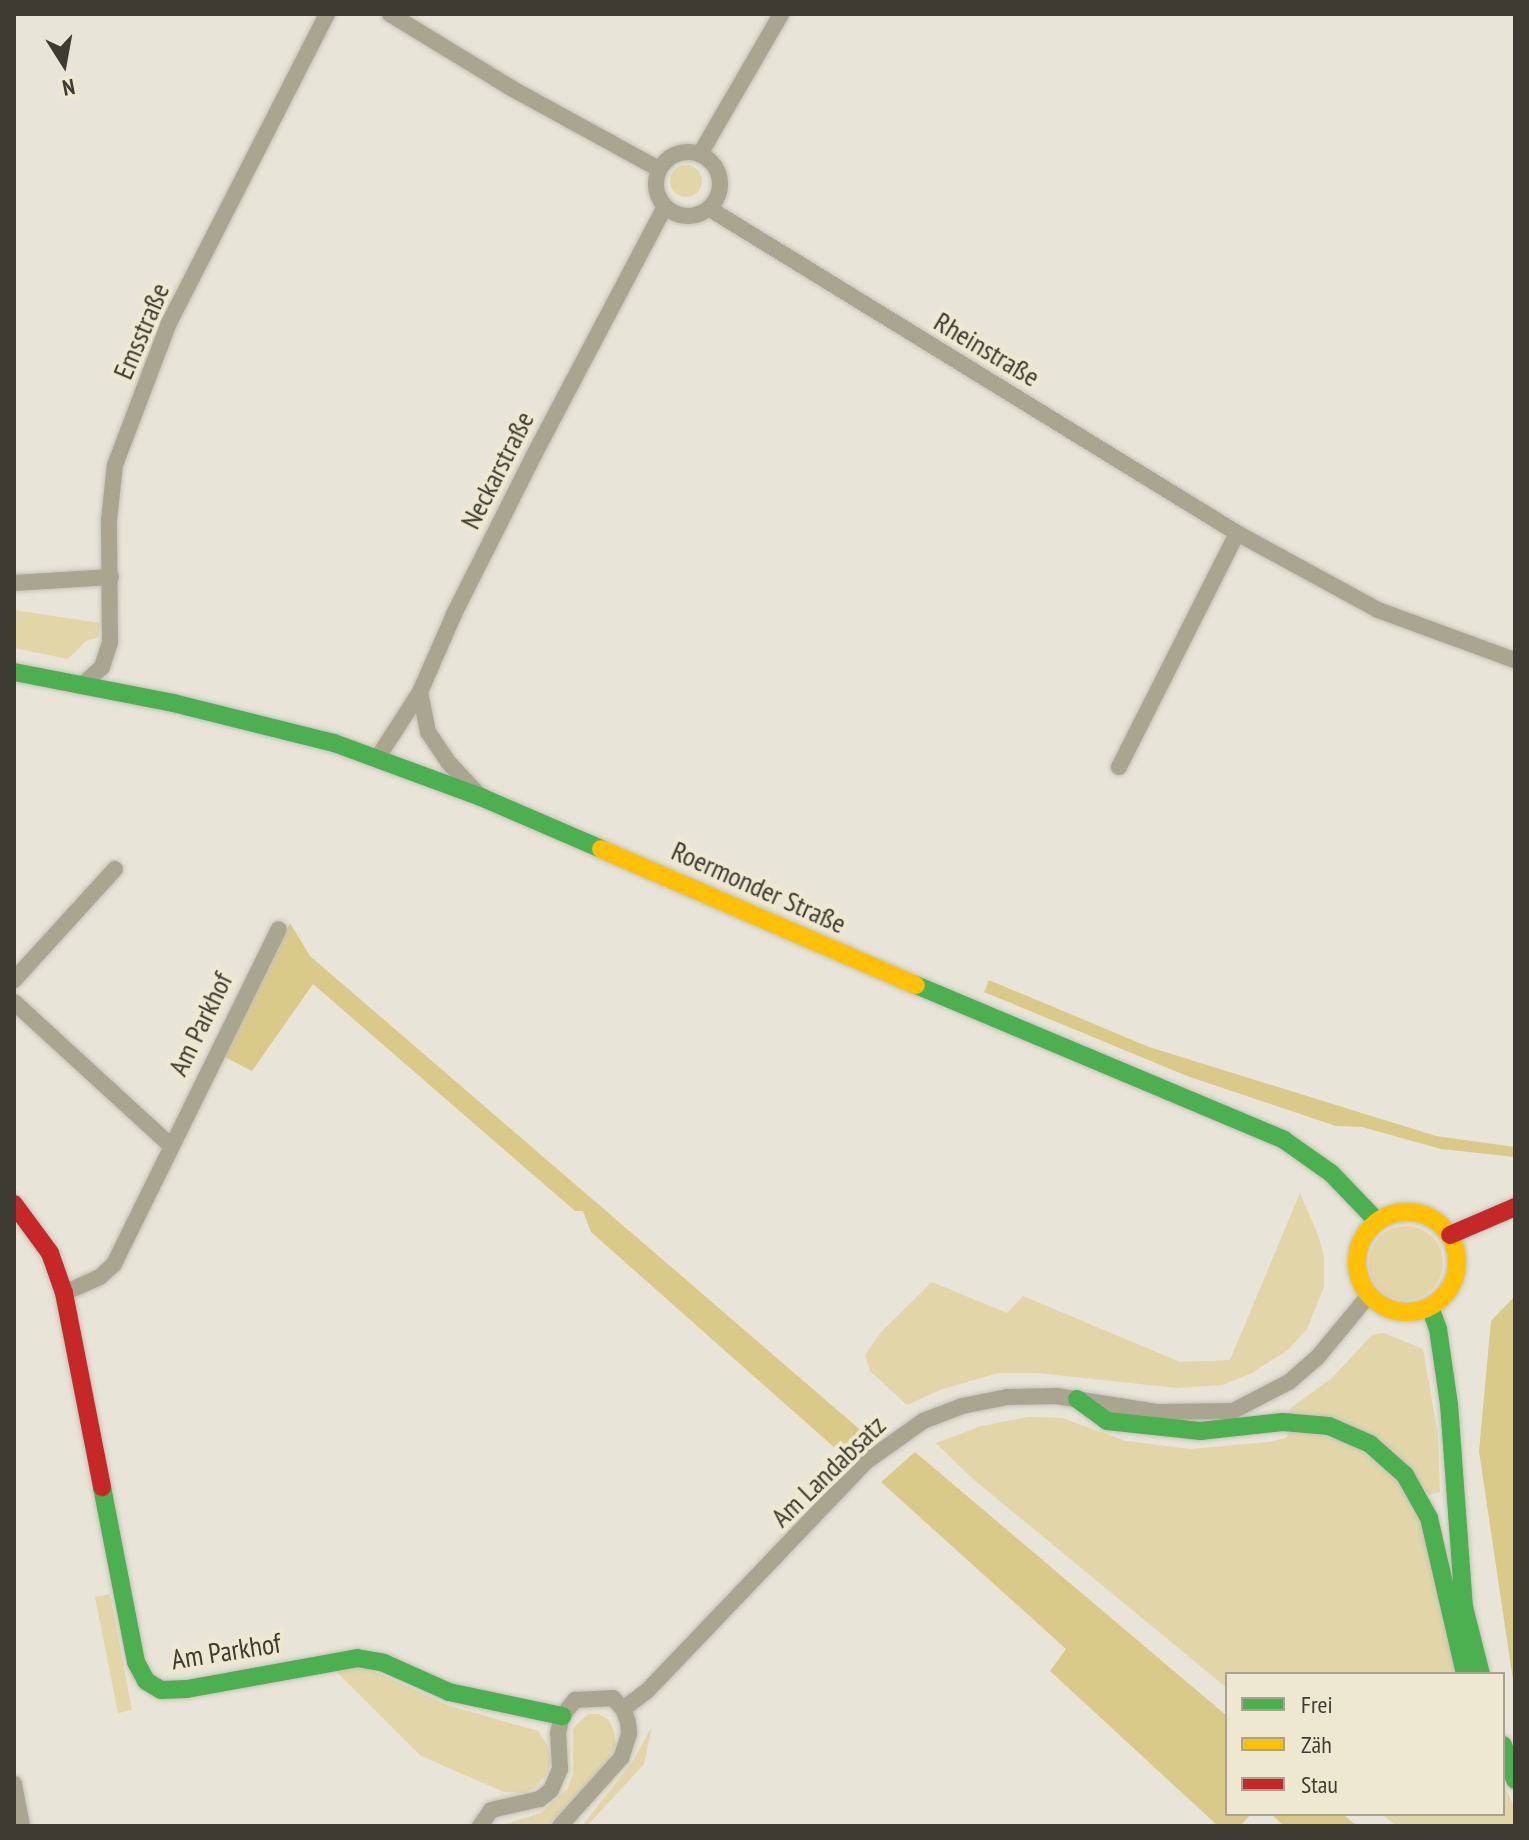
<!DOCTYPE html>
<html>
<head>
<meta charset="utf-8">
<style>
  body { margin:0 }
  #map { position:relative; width:1529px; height:1840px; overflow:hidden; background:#e8e4d7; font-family:"PT Sans Narrow",sans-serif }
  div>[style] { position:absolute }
  .green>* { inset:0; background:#e2d6a9 }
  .round { border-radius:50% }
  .forest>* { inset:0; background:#daca89 }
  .roads { filter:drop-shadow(0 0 2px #c4c2b8) drop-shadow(0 0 2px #c4c2b8) }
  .street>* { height:16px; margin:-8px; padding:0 8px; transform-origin:8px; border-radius:8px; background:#aaa591 }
  .street>.ring { margin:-8px; padding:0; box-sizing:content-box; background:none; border:16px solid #aaa591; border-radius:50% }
  .fast>* { height:18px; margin:-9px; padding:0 9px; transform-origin:9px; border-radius:9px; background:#4caf50 }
  .slow>* { height:18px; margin:-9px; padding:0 9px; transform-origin:9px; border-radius:9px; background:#ffc107 }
  .slow>.ring { margin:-9px; padding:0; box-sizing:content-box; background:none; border:18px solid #ffc107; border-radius:50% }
  .jam>* { height:18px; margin:-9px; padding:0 9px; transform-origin:9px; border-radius:9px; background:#c62828 }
  span { translate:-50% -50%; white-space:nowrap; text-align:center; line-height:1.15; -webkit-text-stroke:8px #eee8d1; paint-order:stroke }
  .street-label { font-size:28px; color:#3e3c32 }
  .frame { position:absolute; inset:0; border:16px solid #3e3c32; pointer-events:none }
  .legend { position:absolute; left:1225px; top:1672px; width:280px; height:144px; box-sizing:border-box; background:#eee8d1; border:2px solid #a8a391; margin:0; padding:10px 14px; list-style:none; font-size:24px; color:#3e3c32 }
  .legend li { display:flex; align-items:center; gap:16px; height:40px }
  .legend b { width:40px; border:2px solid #a8a391 }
  .north { position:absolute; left:24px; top:24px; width:80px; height:80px; -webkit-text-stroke:6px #eee8d1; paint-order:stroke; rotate:169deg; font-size:22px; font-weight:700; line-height:32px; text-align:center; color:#3e3c32 }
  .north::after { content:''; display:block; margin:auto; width:28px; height:36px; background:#3e3c32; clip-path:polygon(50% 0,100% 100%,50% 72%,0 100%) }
</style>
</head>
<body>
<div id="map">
  <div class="green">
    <i class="round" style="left:670px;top:165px;width:32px;height:32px"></i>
    <i style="clip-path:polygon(14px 610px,100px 623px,98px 637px,86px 641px,68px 659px,14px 648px)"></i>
    <i style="clip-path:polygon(1300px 1193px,1318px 1235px,1324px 1256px,1324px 1287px,1307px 1329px,1288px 1350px,1252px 1373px,1222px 1385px,1177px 1388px,1037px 1373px,998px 1373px,940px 1390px,907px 1405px,870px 1371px,865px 1355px,881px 1332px,932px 1282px,1007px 1313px,1023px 1296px,1180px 1362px,1230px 1360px)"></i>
    <i class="round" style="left:1369px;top:1226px;width:74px;height:74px"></i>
    <i style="clip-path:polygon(1384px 1333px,1423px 1349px,1438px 1435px,1440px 1492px,1429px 1495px,1411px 1469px,1290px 1414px,1288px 1410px,1332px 1378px,1372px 1335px)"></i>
    <i style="clip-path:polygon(1028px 1417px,1062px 1418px,1126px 1441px,1191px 1449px,1269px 1442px,1286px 1438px,1290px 1429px,1346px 1441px,1389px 1470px,1420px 1515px,1458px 1674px,1227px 1674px,1227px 1688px,973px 1479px,936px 1443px,981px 1426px)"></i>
    <i style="clip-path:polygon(110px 1594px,132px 1710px,118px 1713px,95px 1597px)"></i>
    <i style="clip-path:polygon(362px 1666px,447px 1705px,538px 1731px,548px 1746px,551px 1761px,546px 1775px,536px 1787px,524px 1793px,504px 1792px,421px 1756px,335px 1670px)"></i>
    <i style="clip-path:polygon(588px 1714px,599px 1714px,609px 1720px,614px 1731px,616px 1744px,608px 1761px,548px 1826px,498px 1826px,541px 1813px,568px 1788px,573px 1773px,573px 1728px)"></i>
    <i style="clip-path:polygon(652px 1726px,644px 1764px,587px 1826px,582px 1826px,633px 1761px)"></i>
    <i style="clip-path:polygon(1503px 1784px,1515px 1808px,1515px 1826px,1397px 1826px,1381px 1814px,1503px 1814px)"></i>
  </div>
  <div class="forest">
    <i style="clip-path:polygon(290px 923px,310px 956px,864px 1433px,844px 1456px,591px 1232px,583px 1211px,575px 1211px,313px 984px,252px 1071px,225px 1057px)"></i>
    <i style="clip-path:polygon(989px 980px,1149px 1047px,1436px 1136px,1515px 1147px,1515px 1157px,1441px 1149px,1362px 1127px,1336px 1126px,1187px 1076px,984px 992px)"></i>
    <i style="clip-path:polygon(1515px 1296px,1515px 1694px,1479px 1451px,1491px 1321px)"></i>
    <i style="clip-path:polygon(915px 1452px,1227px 1716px,1227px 1814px,1251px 1814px,1240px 1826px,1218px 1826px,1050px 1671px,1066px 1649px,881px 1482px)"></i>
    <i style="clip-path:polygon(1271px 1814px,1343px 1814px,1357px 1826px,1284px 1826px)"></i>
  </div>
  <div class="roads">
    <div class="street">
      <i style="left:390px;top:14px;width:142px;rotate:31.4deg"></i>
      <i style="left:511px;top:88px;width:169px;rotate:28.7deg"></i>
      <i class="ring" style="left:656px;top:152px;width:48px;height:48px"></i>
      <i style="left:700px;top:154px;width:162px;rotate:-59.9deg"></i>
      <i style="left:710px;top:209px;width:619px;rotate:31.58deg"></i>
      <i style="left:1237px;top:533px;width:161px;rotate:28.6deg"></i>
      <i style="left:1378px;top:610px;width:146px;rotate:20.1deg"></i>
      <i style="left:14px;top:583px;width:97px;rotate:-3.5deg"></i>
      <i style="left:81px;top:686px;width:28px;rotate:-42deg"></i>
      <i style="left:102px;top:667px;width:26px;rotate:-72deg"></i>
      <i style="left:110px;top:642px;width:122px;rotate:-90.5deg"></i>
      <i style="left:109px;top:520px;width:55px;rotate:-83.8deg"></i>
      <i style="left:115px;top:465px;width:152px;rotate:-69.2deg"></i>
      <i style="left:169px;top:323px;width:347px;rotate:-62.9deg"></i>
      <i style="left:420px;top:692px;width:41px;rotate:78.7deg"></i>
      <i style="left:428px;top:732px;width:37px;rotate:56deg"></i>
      <i style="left:449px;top:763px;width:44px;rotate:46.8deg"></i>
      <i style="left:378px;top:757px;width:77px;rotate:-57.1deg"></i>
      <i style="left:420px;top:692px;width:85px;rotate:-66.4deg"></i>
      <i style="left:454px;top:614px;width:178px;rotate:-63.3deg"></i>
      <i style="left:534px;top:455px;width:280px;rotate:-62.2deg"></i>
      <i style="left:1119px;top:767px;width:262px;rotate:-63.2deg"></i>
      <i style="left:14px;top:980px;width:150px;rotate:-47.7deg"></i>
      <i style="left:14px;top:1002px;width:213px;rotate:42.5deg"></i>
      <i style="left:64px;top:1293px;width:39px;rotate:-24deg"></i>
      <i style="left:100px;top:1277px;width:19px;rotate:-43deg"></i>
      <i style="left:114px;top:1264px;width:373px;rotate:-63.8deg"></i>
      <i style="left:623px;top:1709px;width:31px;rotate:-37deg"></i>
      <i style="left:648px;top:1690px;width:317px;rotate:-46.3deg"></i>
      <i style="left:867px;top:1461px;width:69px;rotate:-35.5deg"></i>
      <i style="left:923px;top:1421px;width:42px;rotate:-21deg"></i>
      <i style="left:962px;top:1406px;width:47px;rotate:-11.1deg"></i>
      <i style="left:1008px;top:1397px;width:48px;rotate:-1.2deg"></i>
      <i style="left:1056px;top:1396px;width:102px;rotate:9deg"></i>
      <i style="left:1157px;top:1412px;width:76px;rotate:-0.8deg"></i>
      <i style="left:1233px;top:1411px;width:63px;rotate:-27.4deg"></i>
      <i style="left:1289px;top:1382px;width:37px;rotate:-41deg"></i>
      <i style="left:1317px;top:1358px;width:82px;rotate:-50.5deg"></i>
      <i style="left:14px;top:1784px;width:43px;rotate:79.2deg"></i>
      <i style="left:480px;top:1826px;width:19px;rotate:-55deg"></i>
      <i style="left:491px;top:1810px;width:50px;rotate:-12.7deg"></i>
      <i style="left:540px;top:1799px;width:14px;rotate:-39deg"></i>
      <i style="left:551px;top:1790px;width:23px;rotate:-67deg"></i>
      <i style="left:560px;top:1769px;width:36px;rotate:-93deg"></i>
      <i style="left:558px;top:1733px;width:17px;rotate:-77deg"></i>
      <i style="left:562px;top:1716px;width:21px;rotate:-51deg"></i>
      <i style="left:575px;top:1700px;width:38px;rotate:-3deg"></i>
      <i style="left:613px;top:1698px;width:15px;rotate:48deg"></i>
      <i style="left:623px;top:1709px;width:14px;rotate:69deg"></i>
      <i style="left:628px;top:1722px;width:12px;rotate:85deg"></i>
      <i style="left:629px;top:1734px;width:25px;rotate:108deg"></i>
      <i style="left:621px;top:1758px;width:91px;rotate:131.9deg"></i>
    </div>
    <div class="fast">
      <i style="left:14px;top:672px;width:162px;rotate:11deg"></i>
      <i style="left:173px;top:703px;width:166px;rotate:14deg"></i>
      <i style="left:334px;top:743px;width:157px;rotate:20.2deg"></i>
      <i style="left:481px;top:797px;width:131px;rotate:23.4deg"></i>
      <i style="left:916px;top:985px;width:399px;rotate:22.8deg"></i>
      <i style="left:1284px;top:1140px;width:57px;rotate:35.1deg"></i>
      <i style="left:1331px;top:1173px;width:66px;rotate:46.2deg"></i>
      <i style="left:1430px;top:1307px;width:23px;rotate:70deg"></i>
      <i style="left:1438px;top:1329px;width:76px;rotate:81.7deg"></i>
      <i style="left:1449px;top:1404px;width:204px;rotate:85.8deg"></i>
      <i style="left:1464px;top:1607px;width:69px;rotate:75.8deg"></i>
      <i style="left:1077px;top:1399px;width:37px;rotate:36deg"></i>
      <i style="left:1107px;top:1421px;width:94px;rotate:6.1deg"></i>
      <i style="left:1200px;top:1431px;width:83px;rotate:-6.2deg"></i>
      <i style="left:1283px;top:1422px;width:46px;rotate:5deg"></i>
      <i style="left:1329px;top:1426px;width:45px;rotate:23.7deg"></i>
      <i style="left:1370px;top:1444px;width:47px;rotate:41.5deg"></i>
      <i style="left:1405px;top:1475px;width:49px;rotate:60.8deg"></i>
      <i style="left:1429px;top:1518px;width:160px;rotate:77deg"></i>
      <i style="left:102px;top:1487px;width:178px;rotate:79deg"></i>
      <i style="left:136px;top:1662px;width:21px;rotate:62deg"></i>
      <i style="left:146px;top:1681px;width:17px;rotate:31deg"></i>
      <i style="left:161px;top:1690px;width:26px;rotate:-2deg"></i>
      <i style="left:187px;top:1689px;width:173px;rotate:-10.3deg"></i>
      <i style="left:357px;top:1658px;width:27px;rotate:10deg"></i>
      <i style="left:384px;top:1663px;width:71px;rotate:24deg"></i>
      <i style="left:449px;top:1692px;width:116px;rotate:12deg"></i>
      <i style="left:1503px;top:1745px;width:37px;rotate:71deg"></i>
    </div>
    <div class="slow">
      <i style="left:601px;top:849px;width:343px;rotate:23.4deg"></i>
      <i class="ring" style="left:1357px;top:1212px;width:82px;height:82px"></i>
    </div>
    <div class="jam">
      <i style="left:14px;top:1204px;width:61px;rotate:53.7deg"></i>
      <i style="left:50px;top:1253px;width:42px;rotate:70.7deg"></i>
      <i style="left:64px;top:1293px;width:198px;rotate:78.9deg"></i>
      <i style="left:1450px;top:1235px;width:71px;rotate:-23.3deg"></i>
    </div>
  </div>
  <div class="street-label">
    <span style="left:141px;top:331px;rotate:-67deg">Emsstraße</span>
    <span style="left:987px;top:349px;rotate:31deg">Rheinstraße</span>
    <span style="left:497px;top:470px;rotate:-63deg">Neckarstraße</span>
    <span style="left:759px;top:887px;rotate:24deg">Roermonder Straße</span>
    <span style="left:200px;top:1024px;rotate:-64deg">Am Parkhof</span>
    <span style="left:828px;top:1471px;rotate:-44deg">Am Landabsatz</span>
    <span style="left:226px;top:1651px;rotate:-9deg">Am Parkhof</span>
  </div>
  <div class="frame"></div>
  <ul class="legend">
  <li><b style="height:10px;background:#4caf50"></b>Frei</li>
  <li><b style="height:10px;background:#ffc107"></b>Zäh</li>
  <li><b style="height:10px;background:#c62828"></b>Stau</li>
  </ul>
  <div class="north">N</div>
</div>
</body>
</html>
